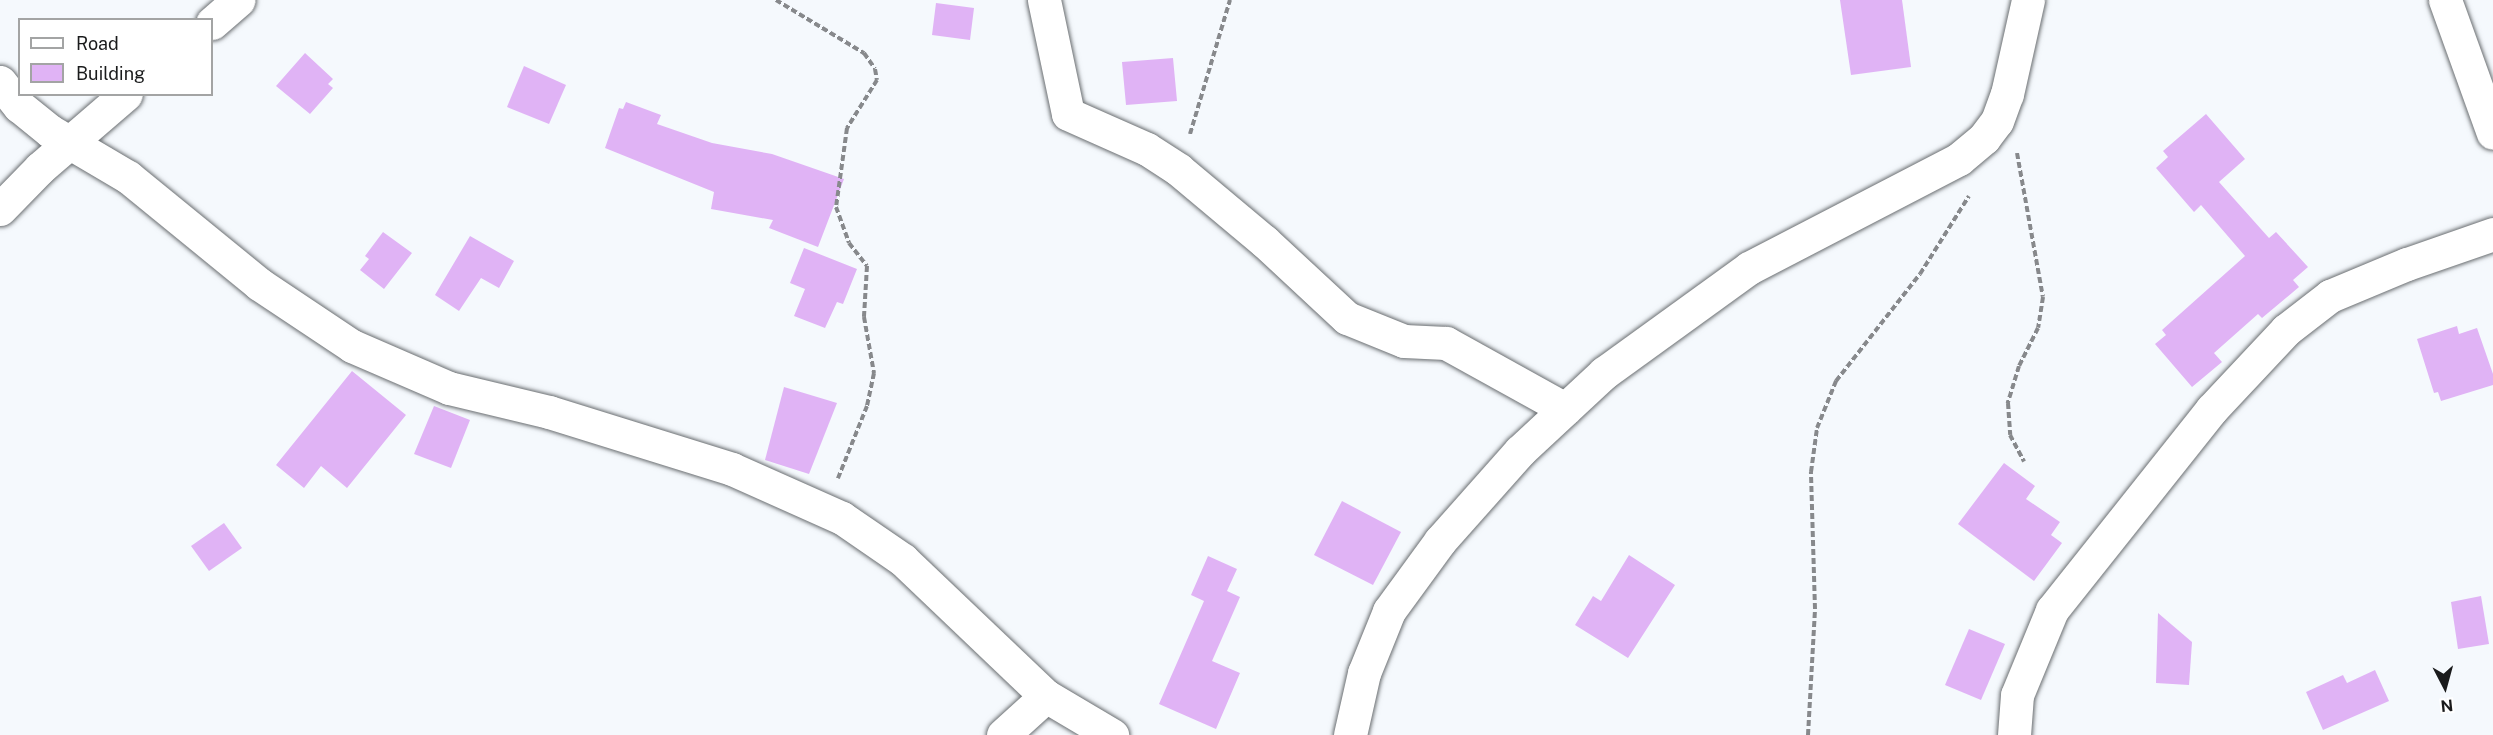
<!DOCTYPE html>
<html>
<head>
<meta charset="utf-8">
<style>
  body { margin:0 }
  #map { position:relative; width:2493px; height:735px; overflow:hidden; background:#f5f9fd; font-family:"Public Sans",sans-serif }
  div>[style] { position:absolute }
  .building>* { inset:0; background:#e0b3f5 }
  .path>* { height:4px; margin-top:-2px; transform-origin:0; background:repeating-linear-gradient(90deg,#87898c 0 6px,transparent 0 9px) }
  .roads { filter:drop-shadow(0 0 2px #6a6e71) drop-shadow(0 0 2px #6a6e71) }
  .minor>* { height:33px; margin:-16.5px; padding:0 16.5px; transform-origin:16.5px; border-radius:16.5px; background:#fff }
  span { translate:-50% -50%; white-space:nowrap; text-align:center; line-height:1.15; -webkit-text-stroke:5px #fff; paint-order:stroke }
  .legend { position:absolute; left:18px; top:18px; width:195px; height:78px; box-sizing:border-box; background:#fff; border:2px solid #a3a4a4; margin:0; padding:8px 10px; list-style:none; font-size:18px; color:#1a1b1c }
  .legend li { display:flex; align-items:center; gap:12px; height:30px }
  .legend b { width:30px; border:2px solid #a3a4a4 }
  .north { position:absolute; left:2415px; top:657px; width:60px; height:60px; -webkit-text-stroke:4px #fff; paint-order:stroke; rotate:174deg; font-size:16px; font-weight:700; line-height:24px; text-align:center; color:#1a1b1c }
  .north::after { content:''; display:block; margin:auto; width:21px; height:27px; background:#1a1b1c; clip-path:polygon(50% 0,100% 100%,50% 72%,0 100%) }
</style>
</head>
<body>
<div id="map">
  <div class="building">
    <i style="clip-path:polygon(1840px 0,1902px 0,1911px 67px,1851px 75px)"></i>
    <i style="clip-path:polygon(936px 3px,974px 8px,970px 40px,932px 35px)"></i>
    <i style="clip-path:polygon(305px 53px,333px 79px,328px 84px,333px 88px,310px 114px,276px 86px)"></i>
    <i style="clip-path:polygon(1173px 58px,1177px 101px,1126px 105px,1122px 62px)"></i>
    <i style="clip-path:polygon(524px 66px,566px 85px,549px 124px,507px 107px)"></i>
    <i style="clip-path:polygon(626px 102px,661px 115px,657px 124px,712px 143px,772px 154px,844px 179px,818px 247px,769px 228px,773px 220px,711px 209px,714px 192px,605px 148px,619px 108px,623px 109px)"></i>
    <i style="clip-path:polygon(2206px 114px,2245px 159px,2219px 182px,2269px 238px,2276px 232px,2308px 267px,2293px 280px,2299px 287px,2262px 318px,2258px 314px,2214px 353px,2222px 362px,2192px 387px,2155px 344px,2166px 335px,2162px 330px,2245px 256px,2201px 205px,2194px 212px,2156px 168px,2168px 157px,2163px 151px)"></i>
    <i style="clip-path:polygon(383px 232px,412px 253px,384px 289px,360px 270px,369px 259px,365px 256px)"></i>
    <i style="clip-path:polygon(470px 236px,514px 261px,499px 288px,481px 278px,459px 311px,435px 295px)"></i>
    <i style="clip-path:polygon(804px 248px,857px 269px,843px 304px,837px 302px,825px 328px,794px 316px,805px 289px,790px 283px)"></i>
    <i style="clip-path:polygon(2457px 326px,2459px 334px,2477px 328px,2493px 374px,2493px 385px,2441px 401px,2438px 392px,2434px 393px,2417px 339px)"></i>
    <i style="clip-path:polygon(352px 371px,406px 415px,347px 488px,321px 466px,304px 488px,276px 465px)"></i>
    <i style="clip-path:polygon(784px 387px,837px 403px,809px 474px,765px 460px)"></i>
    <i style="clip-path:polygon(434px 406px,470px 420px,451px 468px,414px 454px)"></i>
    <i style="clip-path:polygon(2004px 463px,2035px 486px,2026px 499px,2060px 522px,2051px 535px,2062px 543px,2034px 581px,1958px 524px)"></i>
    <i style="clip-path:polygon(1342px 501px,1401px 532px,1373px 585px,1314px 555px)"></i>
    <i style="clip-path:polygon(224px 523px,242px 548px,209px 571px,191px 546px)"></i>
    <i style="clip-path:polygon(1629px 555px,1675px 585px,1628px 658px,1575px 625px,1593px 596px,1601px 601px)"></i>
    <i style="clip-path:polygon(1208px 556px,1237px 569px,1227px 591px,1240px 597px,1212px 661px,1240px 673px,1216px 729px,1159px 704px,1204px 601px,1191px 595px)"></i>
    <i style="clip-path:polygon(2481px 596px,2489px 644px,2458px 649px,2451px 602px)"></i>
    <i style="clip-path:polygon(2158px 613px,2192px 642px,2189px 685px,2156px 683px)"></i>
    <i style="clip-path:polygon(1969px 629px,2005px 644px,1981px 700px,1945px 685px)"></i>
    <i style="clip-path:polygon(2375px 670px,2389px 701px,2323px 730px,2306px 692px,2343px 675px,2347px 683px)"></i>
  </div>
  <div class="path">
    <i style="left:776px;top:0;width:103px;rotate:31.1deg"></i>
    <i style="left:864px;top:53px;width:19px;rotate:55deg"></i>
    <i style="left:875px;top:69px;width:11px;rotate:80deg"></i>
    <i style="left:877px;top:80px;width:57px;rotate:122deg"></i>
    <i style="left:847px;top:128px;width:80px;rotate:97.9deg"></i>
    <i style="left:836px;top:207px;width:38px;rotate:70deg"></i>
    <i style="left:849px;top:243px;width:29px;rotate:52deg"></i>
    <i style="left:867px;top:266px;width:51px;rotate:93.4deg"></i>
    <i style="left:864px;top:317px;width:57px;rotate:79.9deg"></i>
    <i style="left:874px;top:373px;width:34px;rotate:102deg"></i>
    <i style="left:867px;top:406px;width:78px;rotate:111.9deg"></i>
    <i style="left:1190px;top:134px;width:140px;rotate:-73.4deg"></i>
    <i style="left:2017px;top:153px;width:146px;rotate:79.8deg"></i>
    <i style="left:2043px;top:297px;width:31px;rotate:99deg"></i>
    <i style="left:2038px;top:328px;width:42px;rotate:116.6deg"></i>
    <i style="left:2019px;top:366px;width:39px;rotate:107deg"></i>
    <i style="left:2008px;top:403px;width:32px;rotate:86deg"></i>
    <i style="left:2010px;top:435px;width:30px;rotate:62deg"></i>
    <i style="left:1808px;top:735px;width:126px;rotate:-86.8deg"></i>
    <i style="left:1815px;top:609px;width:137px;rotate:-91.7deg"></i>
    <i style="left:1811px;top:472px;width:44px;rotate:-82.2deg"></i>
    <i style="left:1817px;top:428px;width:51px;rotate:-68deg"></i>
    <i style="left:1836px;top:381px;width:136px;rotate:-51.9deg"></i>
    <i style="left:1920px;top:274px;width:92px;rotate:-57.9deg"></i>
  </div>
  <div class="roads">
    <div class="minor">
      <i style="left:1044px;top:0;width:116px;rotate:78.1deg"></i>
      <i style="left:1068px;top:114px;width:86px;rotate:23.9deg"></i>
      <i style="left:1147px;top:149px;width:38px;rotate:33deg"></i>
      <i style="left:1179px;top:170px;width:111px;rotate:39.9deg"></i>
      <i style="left:1264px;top:241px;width:113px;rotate:42.9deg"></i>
      <i style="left:1347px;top:318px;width:61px;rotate:22deg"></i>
      <i style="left:1404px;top:341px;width:42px;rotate:2.7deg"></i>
      <i style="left:1446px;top:343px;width:136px;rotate:29deg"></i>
      <i style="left:2445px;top:0;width:141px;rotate:70.2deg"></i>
      <i style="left:212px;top:23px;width:35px;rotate:-41deg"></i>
      <i style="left:0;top:82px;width:31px;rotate:52deg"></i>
      <i style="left:19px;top:106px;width:40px;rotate:39deg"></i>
      <i style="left:50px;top:131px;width:91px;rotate:30.5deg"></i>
      <i style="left:128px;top:177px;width:169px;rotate:39.2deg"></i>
      <i style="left:259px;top:284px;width:112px;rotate:33.7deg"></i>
      <i style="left:352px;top:346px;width:106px;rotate:23.4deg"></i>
      <i style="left:449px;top:388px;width:103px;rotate:13.5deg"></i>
      <i style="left:549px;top:412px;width:192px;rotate:17.3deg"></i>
      <i style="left:732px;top:469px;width:120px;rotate:24deg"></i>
      <i style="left:842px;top:518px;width:74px;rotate:34.5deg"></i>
      <i style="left:903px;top:560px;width:197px;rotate:43.6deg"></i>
      <i style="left:1046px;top:696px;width:77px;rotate:30.6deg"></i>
      <i style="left:0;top:209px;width:57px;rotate:-45.7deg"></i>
      <i style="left:40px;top:168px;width:113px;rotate:-40.7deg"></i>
      <i style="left:1003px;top:735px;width:58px;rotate:-42.2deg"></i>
      <i style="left:1350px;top:735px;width:64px;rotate:-77.3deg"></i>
      <i style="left:1364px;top:673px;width:67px;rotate:-68deg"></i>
      <i style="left:1389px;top:611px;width:87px;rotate:-53.9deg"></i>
      <i style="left:1440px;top:541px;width:120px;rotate:-48.4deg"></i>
      <i style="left:1520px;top:451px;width:115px;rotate:-42.9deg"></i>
      <i style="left:1604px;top:373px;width:179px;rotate:-35.9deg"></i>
      <i style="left:1749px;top:268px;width:237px;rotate:-27.4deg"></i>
      <i style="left:1959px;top:159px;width:33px;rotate:-40deg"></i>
      <i style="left:1984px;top:138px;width:21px;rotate:-53deg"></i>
      <i style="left:1997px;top:121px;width:29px;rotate:-70deg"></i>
      <i style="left:2007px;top:94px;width:96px;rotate:-77.4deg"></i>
      <i style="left:2014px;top:735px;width:40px;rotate:-85.7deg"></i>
      <i style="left:2017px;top:695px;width:92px;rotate:-67.6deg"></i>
      <i style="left:2052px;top:610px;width:256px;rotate:-51.5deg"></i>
      <i style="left:2211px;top:410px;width:110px;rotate:-46.8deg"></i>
      <i style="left:2286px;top:330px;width:56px;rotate:-37.7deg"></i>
      <i style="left:2330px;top:296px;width:83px;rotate:-22.6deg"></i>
      <i style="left:2407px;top:264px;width:91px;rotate:-19.2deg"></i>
    </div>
  </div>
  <ul class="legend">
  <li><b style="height:8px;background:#fff"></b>Road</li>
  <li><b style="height:16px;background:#e0b3f5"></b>Building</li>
  </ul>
  <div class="north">N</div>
</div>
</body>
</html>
